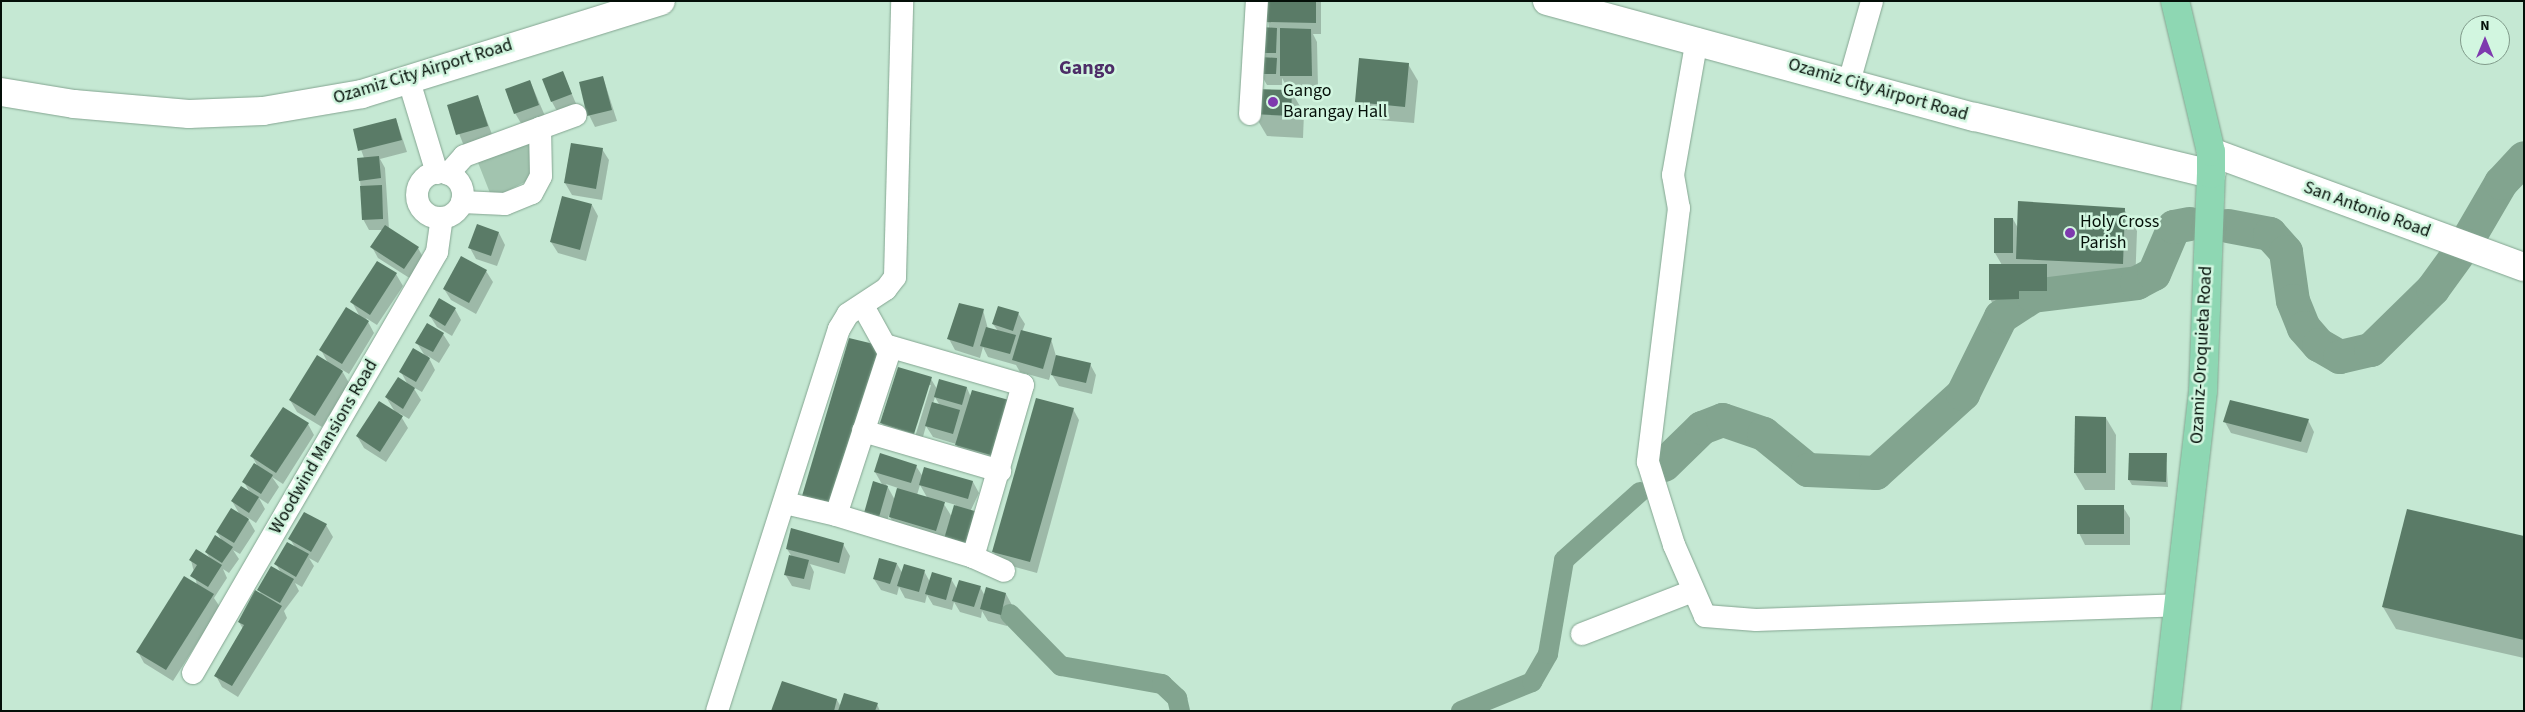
<!DOCTYPE html>
<html>
<head>
<meta charset="utf-8">
<style>
  body { margin:0 }
  #map { position:relative; width:2525px; height:712px; overflow:hidden; background:#c5e8d3; font-family:"Source Sans 3",sans-serif }
  div>[style] { position:absolute }
  .green>* { inset:0; background:#a2c4af }
  .shadow>* { inset:0; background:#0003 }
  .canal>* { height:20px; margin:-10px; padding:0 10px; transform-origin:10px; border-radius:10px; background:#82a48f }
  .river>* { height:34px; margin:-17px; padding:0 17px; transform-origin:17px; border-radius:17px; background:#82a48f }
  .building>* { inset:0; background:#5a7b67 }
  .roads { filter:drop-shadow(0 0 1px #84a591) drop-shadow(0 0 1px #84a591) }
  .minor>* { height:22px; margin:-11px; padding:0 11px; transform-origin:11px; border-radius:11px; background:#fff }
  .minor>.ring { margin:-11px; padding:0; box-sizing:content-box; background:none; border:22px solid #fff; border-radius:50% }
  .tertiary>* { height:28px; margin:-14px; padding:0 14px; transform-origin:14px; border-radius:14px; background:#fff }
  .secondary>* { height:28px; margin:-14px; padding:0 14px; transform-origin:14px; border-radius:14px; background:#fff }
  .primary>* { height:28px; margin:-14px; padding:0 14px; transform-origin:14px; border-radius:14px; background:#8ed7b3 }
  .dots>* { width:14px; height:14px; translate:-50% -50%; box-sizing:border-box; border:2px solid #d2f6e0; border-radius:50% }
  span { translate:-50% -50%; white-space:nowrap; text-align:center; line-height:1.15; -webkit-text-stroke:5px #d2f6e0; paint-order:stroke }
  .street-label { font-size:18px; color:#040f08 }
  .poi-label { font-size:18px; color:#040f08 }
  .left { translate:0 -50%; text-align:left }
  .quarter-label { font-size:20px; color:#4d2d67; font-weight:700 }
  .frame { position:absolute; inset:0; border:2px solid #040f08; pointer-events:none }
  .north { position:absolute; left:2460px; top:15px; width:50px; height:50px; box-sizing:border-box; background:#d2f6e0; border:1px solid #809a8a; border-radius:50%; rotate:0deg; font-size:14px; font-weight:700; line-height:20px; text-align:center; color:#040f08 }
  .north::after { content:''; display:block; margin:auto; width:18px; height:22px; background:#7e3aae; clip-path:polygon(50% 0,100% 100%,50% 72%,0 100%) }
</style>
</head>
<body>
<div id="map">
  <div class="green">
    <i style="clip-path:polygon(519px 143px,532px 144px,529px 180px,501px 194px,490px 193px,477px 160px)"></i>
  </div>
  <div class="shadow">
    <i style="clip-path:polygon(1266px 1px,1321px 1px,1321px 34px,1313px 34px,1317px 42px,1318px 87px,1287px 87px,1282px 78px,1282px 85px,1267px 85px,1260px 73px,1269px 29px)"></i>
    <i style="clip-path:polygon(1360px 59px,1408px 64px,1418px 81px,1414px 123px,1366px 119px,1356px 102px)"></i>
    <i style="clip-path:polygon(563px 73px,577px 106px,558px 113px,552px 102px)"></i>
    <i style="clip-path:polygon(603px 77px,617px 121px,595px 127px,589px 115px)"></i>
    <i style="clip-path:polygon(530px 81px,545px 116px,522px 125px,515px 113px)"></i>
    <i style="clip-path:polygon(1291px 91px,1304px 113px,1303px 138px,1267px 136px,1254px 114px)"></i>
    <i style="clip-path:polygon(478px 97px,493px 137px,464px 146px,448px 106px)"></i>
    <i style="clip-path:polygon(396px 119px,407px 152px,380px 159px,385px 168px,389px 229px,418px 248px,424px 259px,411px 279px,378px 258px,372px 247px,383px 230px,369px 230px,363px 219px,360px 180px,364px 158px,354px 130px)"></i>
    <i style="clip-path:polygon(572px 144px,602px 149px,609px 160px,602px 200px,572px 195px,565px 183px)"></i>
    <i style="clip-path:polygon(592px 205px,598px 216px,586px 261px,558px 253px,551px 242px)"></i>
    <i style="clip-path:polygon(2124px 209px,2137px 231px,2135px 286px,2056px 282px,2056px 308px,2028px 308px,2028px 316px,2000px 316px,1990px 299px,2002px 265px,1995px 253px,2013px 219px,2018px 228px)"></i>
    <i style="clip-path:polygon(499px 233px,505px 245px,497px 266px,476px 259px,470px 248px)"></i>
    <i style="clip-path:polygon(378px 262px,396px 274px,403px 286px,377px 325px,366px 318px,374px 333px,349px 374px,341px 369px,349px 383px,322px 427px,297px 412px,290px 400px,328px 363px,321px 350px,360px 317px,352px 302px)"></i>
    <i style="clip-path:polygon(486px 271px,493px 282px,476px 314px,451px 300px,444px 289px)"></i>
    <i style="clip-path:polygon(455px 309px,461px 320px,452px 336px,437px 327px,430px 316px)"></i>
    <i style="clip-path:polygon(983px 310px,988px 329px,998px 331px,993px 324px,1018px 313px,1025px 324px,1022px 332px,1051px 339px,1056px 356px,1090px 364px,1096px 375px,1092px 394px,1059px 386px,1051px 373px,1049px 380px,1020px 372px,1016px 365px,988px 357px,983px 347px,980px 358px,955px 350px,949px 339px)"></i>
    <i style="clip-path:polygon(443px 334px,450px 345px,439px 363px,428px 356px,435px 370px,422px 392px,413px 387px,421px 400px,409px 419px,399px 413px,408px 428px,386px 462px,364px 448px,357px 436px,395px 412px,386px 397px,408px 385px,401px 372px,425px 356px,417px 343px)"></i>
    <i style="clip-path:polygon(evenodd,931px 379px,937px 389px,967px 388px,1000px 466px,963px 456px,956px 444px,933px 437px,926px 426px,921px 444px,888px 434px,882px 423px,931px 379px,928px 385px,931px 385px,914px 440px,911px 439px,928px 385px,931px 379px,935px 397px,940px 406px,933px 404px,935px 397px)"></i>
    <i style="clip-path:polygon(1073px 409px,1079px 420px,1037px 573px,1000px 563px,993px 551px)"></i>
    <i style="clip-path:polygon(2106px 418px,2116px 435px,2115px 490px,2085px 490px,2075px 473px)"></i>
    <i style="clip-path:polygon(2308px 420px,2314px 432px,2307px 453px,2231px 433px,2225px 422px)"></i>
    <i style="clip-path:polygon(308px 424px,314px 435px,283px 484px,272px 477px,279px 487px,268px 504px,259px 498px,265px 509px,256px 523px,247px 517px,255px 531px,240px 554px,233px 550px,239px 559px,229px 573px,223px 569px,227px 578px,214px 598px,220px 607px,173px 681px,144px 663px,138px 652px,197px 585px,191px 560px,211px 560px,206px 552px,222px 541px,217px 532px,240px 515px,232px 501px,250px 493px,244px 482px,258px 467px,252px 456px)"></i>
    <i style="clip-path:polygon(2166px 455px,2168px 487px,2132px 485px,2129px 480px)"></i>
    <i style="clip-path:polygon(evenodd,916px 466px,923px 477px,973px 482px,979px 493px,952px 550px,944px 536px,942px 541px,896px 528px,889px 515px,885px 528px,872px 524px,883px 486px,875px 472px,916px 466px,886px 484px,898px 488px,895px 500px,886px 484px,916px 466px,920px 485px,928px 499px,917px 495px,920px 485px,916px 466px,942px 501px,956px 505px,952px 517px,942px 501px)"></i>
    <i style="clip-path:polygon(2123px 507px,2130px 518px,2130px 545px,2085px 545px,2079px 533px)"></i>
    <i style="clip-path:polygon(326px 525px,333px 537px,318px 563px,309px 558px,314px 566px,302px 587px,295px 583px,299px 591px,284px 611px,287px 618px,238px 697px,222px 687px,216px 676px,243px 629px,239px 622px,262px 596px,259px 590px,281px 573px,276px 564px,295px 547px,290px 539px)"></i>
    <i style="clip-path:polygon(2524px 537px,2524px 658px,2396px 629px,2383px 607px)"></i>
    <i style="clip-path:polygon(843px 544px,850px 556px,845px 574px,810px 564px,814px 572px,810px 590px,792px 586px,785px 574px,792px 557px,787px 549px)"></i>
    <i style="clip-path:polygon(897px 564px,903px 574px,924px 571px,930px 582px,951px 579px,957px 589px,980px 587px,985px 596px,1006px 594px,1012px 605px,1007px 626px,988px 621px,982px 611px,981px 618px,960px 612px,954px 602px,952px 610px,933px 605px,927px 595px,925px 603px,905px 598px,899px 587px,897px 595px,881px 590px,874px 579px)"></i>
    <i style="clip-path:polygon(837px 700px,841px 707px,877px 704px,880px 711px,772px 711px)"></i>
  </div>
  <div class="canal">
    <i style="left:1010px;top:614px;width:73px;rotate:45.6deg"></i>
    <i style="left:1061px;top:666px;width:103px;rotate:10.1deg"></i>
    <i style="left:1162px;top:684px;width:21px;rotate:43deg"></i>
    <i style="left:1177px;top:698px;width:13px;rotate:77deg"></i>
    <i style="left:1461px;top:711px;width:77px;rotate:-22.2deg"></i>
    <i style="left:1532px;top:682px;width:32px;rotate:-60deg"></i>
    <i style="left:1548px;top:654px;width:95px;rotate:-80.3deg"></i>
    <i style="left:1564px;top:560px;width:102px;rotate:-41.8deg"></i>
  </div>
  <div class="river">
    <i style="left:2228px;top:226px;width:43px;rotate:10.8deg"></i>
    <i style="left:2270px;top:234px;width:24px;rotate:48deg"></i>
    <i style="left:2286px;top:252px;width:49px;rotate:81.9deg"></i>
    <i style="left:2293px;top:301px;width:29px;rotate:68deg"></i>
    <i style="left:2304px;top:328px;width:23px;rotate:49deg"></i>
    <i style="left:2319px;top:345px;width:24px;rotate:30deg"></i>
    <i style="left:2340px;top:357px;width:32px;rotate:-13deg"></i>
    <i style="left:2371px;top:350px;width:87px;rotate:-44.5deg"></i>
    <i style="left:2433px;top:289px;width:41px;rotate:-54deg"></i>
    <i style="left:2469px;top:238px;width:64px;rotate:-59.8deg"></i>
    <i style="left:2501px;top:183px;width:34px;rotate:-47deg"></i>
    <i style="left:1664px;top:465px;width:53px;rotate:-44.2deg"></i>
    <i style="left:1702px;top:428px;width:22px;rotate:-21deg"></i>
    <i style="left:1723px;top:420px;width:43px;rotate:18.9deg"></i>
    <i style="left:1764px;top:434px;width:57px;rotate:39.3deg"></i>
    <i style="left:1808px;top:470px;width:68px;rotate:2.5deg"></i>
    <i style="left:1876px;top:473px;width:118px;rotate:-42.2deg"></i>
    <i style="left:1963px;top:394px;width:86px;rotate:-63.7deg"></i>
    <i style="left:2001px;top:317px;width:38px;rotate:-33deg"></i>
    <i style="left:2033px;top:296px;width:105px;rotate:-7.1deg"></i>
    <i style="left:2137px;top:283px;width:19px;rotate:-28deg"></i>
    <i style="left:2154px;top:274px;width:51px;rotate:-66.9deg"></i>
    <i style="left:2174px;top:227px;width:16px;rotate:-11deg"></i>
  </div>
  <div class="building">
    <i style="clip-path:polygon(1265px 1px,1316px 1px,1316px 23px,1264px 22px)"></i>
    <i style="clip-path:polygon(1263px 27px,1277px 28px,1276px 53px,1261px 53px)"></i>
    <i style="clip-path:polygon(1280px 28px,1311px 29px,1312px 76px,1280px 76px)"></i>
    <i style="clip-path:polygon(1260px 57px,1277px 58px,1276px 74px,1259px 74px)"></i>
    <i style="clip-path:polygon(1359px 58px,1409px 63px,1405px 107px,1355px 102px)"></i>
    <i style="clip-path:polygon(563px 71px,572px 94px,551px 102px,542px 79px)"></i>
    <i style="clip-path:polygon(603px 76px,612px 110px,587px 116px,579px 82px)"></i>
    <i style="clip-path:polygon(530px 80px,539px 105px,514px 114px,505px 89px)"></i>
    <i style="clip-path:polygon(1256px 89px,1292px 90px,1291px 116px,1253px 114px)"></i>
    <i style="clip-path:polygon(478px 95px,488px 126px,456px 135px,447px 105px)"></i>
    <i style="clip-path:polygon(396px 118px,402px 140px,358px 151px,353px 129px)"></i>
    <i style="clip-path:polygon(571px 143px,603px 148px,596px 189px,564px 183px)"></i>
    <i style="clip-path:polygon(379px 156px,381px 178px,359px 181px,357px 158px)"></i>
    <i style="clip-path:polygon(382px 185px,383px 219px,362px 220px,360px 186px)"></i>
    <i style="clip-path:polygon(562px 196px,592px 204px,580px 250px,550px 242px)"></i>
    <i style="clip-path:polygon(2018px 201px,2125px 208px,2123px 264px,2016px 259px)"></i>
    <i style="clip-path:polygon(1994px 218px,2013px 218px,2013px 253px,1994px 253px)"></i>
    <i style="clip-path:polygon(477px 224px,499px 232px,491px 256px,468px 248px)"></i>
    <i style="clip-path:polygon(385px 225px,419px 247px,404px 269px,370px 247px)"></i>
    <i style="clip-path:polygon(461px 256px,487px 270px,469px 303px,443px 289px)"></i>
    <i style="clip-path:polygon(377px 261px,397px 273px,370px 315px,350px 302px)"></i>
    <i style="clip-path:polygon(1989px 264px,2047px 264px,2047px 291px,2019px 291px,2019px 299px,1989px 300px)"></i>
    <i style="clip-path:polygon(439px 298px,456px 308px,445px 326px,429px 316px)"></i>
    <i style="clip-path:polygon(959px 303px,984px 309px,973px 347px,947px 339px)"></i>
    <i style="clip-path:polygon(998px 306px,1019px 312px,1013px 331px,992px 324px)"></i>
    <i style="clip-path:polygon(346px 307px,369px 321px,342px 364px,319px 350px)"></i>
    <i style="clip-path:polygon(427px 323px,444px 333px,433px 352px,415px 343px)"></i>
    <i style="clip-path:polygon(986px 327px,1016px 335px,1010px 354px,980px 346px)"></i>
    <i style="clip-path:polygon(1021px 330px,1052px 338px,1043px 369px,1012px 360px)"></i>
    <i style="clip-path:polygon(849px 338px,882px 346px,833px 505px,802px 496px)"></i>
    <i style="clip-path:polygon(413px 348px,430px 358px,416px 382px,399px 372px)"></i>
    <i style="clip-path:polygon(317px 355px,343px 371px,315px 416px,289px 400px)"></i>
    <i style="clip-path:polygon(1056px 355px,1091px 363px,1086px 383px,1051px 375px)"></i>
    <i style="clip-path:polygon(898px 367px,932px 377px,914px 434px,880px 423px)"></i>
    <i style="clip-path:polygon(398px 377px,415px 388px,403px 409px,385px 397px)"></i>
    <i style="clip-path:polygon(939px 379px,967px 387px,962px 405px,934px 397px)"></i>
    <i style="clip-path:polygon(972px 390px,1009px 400px,994px 456px,955px 445px)"></i>
    <i style="clip-path:polygon(1036px 398px,1074px 408px,1030px 562px,992px 552px)"></i>
    <i style="clip-path:polygon(2230px 400px,2309px 419px,2301px 442px,2223px 422px)"></i>
    <i style="clip-path:polygon(379px 401px,403px 416px,380px 452px,356px 436px)"></i>
    <i style="clip-path:polygon(932px 402px,960px 410px,953px 434px,925px 426px)"></i>
    <i style="clip-path:polygon(283px 407px,309px 423px,276px 473px,250px 456px)"></i>
    <i style="clip-path:polygon(2075px 416px,2106px 417px,2106px 473px,2074px 473px)"></i>
    <i style="clip-path:polygon(880px 453px,917px 465px,911px 483px,874px 472px)"></i>
    <i style="clip-path:polygon(2129px 453px,2167px 453px,2166px 482px,2128px 480px)"></i>
    <i style="clip-path:polygon(254px 463px,273px 475px,261px 494px,242px 482px)"></i>
    <i style="clip-path:polygon(924px 467px,973px 481px,968px 499px,919px 485px)"></i>
    <i style="clip-path:polygon(873px 481px,888px 486px,879px 517px,864px 513px)"></i>
    <i style="clip-path:polygon(241px 486px,259px 497px,249px 513px,231px 501px)"></i>
    <i style="clip-path:polygon(897px 488px,945px 502px,936px 531px,889px 517px)"></i>
    <i style="clip-path:polygon(954px 505px,978px 512px,968px 545px,944px 539px)"></i>
    <i style="clip-path:polygon(2077px 505px,2124px 505px,2124px 534px,2077px 534px)"></i>
    <i style="clip-path:polygon(231px 508px,249px 519px,234px 543px,216px 532px)"></i>
    <i style="clip-path:polygon(2407px 509px,2524px 536px,2524px 640px,2382px 607px)"></i>
    <i style="clip-path:polygon(304px 512px,327px 524px,311px 552px,288px 539px)"></i>
    <i style="clip-path:polygon(791px 528px,844px 543px,839px 563px,786px 549px)"></i>
    <i style="clip-path:polygon(215px 535px,233px 547px,222px 563px,205px 552px)"></i>
    <i style="clip-path:polygon(287px 542px,309px 554px,296px 577px,274px 564px)"></i>
    <i style="clip-path:polygon(196px 549px,222px 565px,208px 587px,190px 576px,197px 565px,189px 560px)"></i>
    <i style="clip-path:polygon(789px 555px,809px 560px,804px 579px,784px 575px)"></i>
    <i style="clip-path:polygon(879px 558px,897px 563px,890px 584px,873px 579px)"></i>
    <i style="clip-path:polygon(904px 564px,925px 570px,919px 592px,897px 586px)"></i>
    <i style="clip-path:polygon(271px 566px,294px 579px,280px 603px,257px 590px)"></i>
    <i style="clip-path:polygon(932px 572px,952px 578px,946px 600px,925px 594px)"></i>
    <i style="clip-path:polygon(184px 576px,214px 594px,166px 670px,136px 652px)"></i>
    <i style="clip-path:polygon(959px 580px,981px 586px,974px 607px,952px 601px)"></i>
    <i style="clip-path:polygon(986px 587px,1006px 593px,1001px 615px,980px 609px)"></i>
    <i style="clip-path:polygon(255px 590px,282px 606px,232px 686px,214px 676px,244px 625px,238px 622px)"></i>
    <i style="clip-path:polygon(782px 681px,837px 699px,834px 711px,771px 711px)"></i>
    <i style="clip-path:polygon(844px 693px,878px 703px,875px 711px,838px 711px)"></i>
  </div>
  <div class="roads">
    <div class="minor">
      <i style="left:1697px;top:39px;width:138px;rotate:100deg"></i>
      <i style="left:1673px;top:175px;width:34px;rotate:80deg"></i>
      <i style="left:1679px;top:208px;width:256px;rotate:97deg"></i>
      <i style="left:1648px;top:462px;width:87px;rotate:72.6deg"></i>
      <i style="left:1674px;top:545px;width:77px;rotate:66.4deg"></i>
      <i style="left:1705px;top:616px;width:51px;rotate:4.5deg"></i>
      <i style="left:1756px;top:620px;width:422px;rotate:-2deg"></i>
      <i style="left:409px;top:81px;width:96px;rotate:73.1deg"></i>
      <i style="left:1849px;top:82px;width:84px;rotate:-74.1deg"></i>
      <i style="left:1250px;top:114px;width:113px;rotate:-86.5deg"></i>
      <i class="ring" style="left:417px;top:172px;width:24px;height:24px"></i>
      <i style="left:448px;top:174px;width:24px;rotate:-48deg"></i>
      <i style="left:464px;top:156px;width:119px;rotate:-20.1deg"></i>
      <i style="left:462px;top:202px;width:43px;rotate:2.7deg"></i>
      <i style="left:505px;top:204px;width:29px;rotate:-22deg"></i>
      <i style="left:532px;top:193px;width:19px;rotate:-62deg"></i>
      <i style="left:541px;top:176px;width:48px;rotate:-91.2deg"></i>
      <i style="left:863px;top:306px;width:54px;rotate:61deg"></i>
      <i style="left:889px;top:353px;width:170px;rotate:108.1deg"></i>
      <i style="left:836px;top:515px;width:143px;rotate:17deg"></i>
      <i style="left:973px;top:557px;width:179px;rotate:-73.8deg"></i>
      <i style="left:1023px;top:385px;width:141px;rotate:-163.9deg"></i>
      <i style="left:863px;top:431px;width:143px;rotate:16.3deg"></i>
      <i style="left:785px;top:503px;width:52px;rotate:13.2deg"></i>
      <i style="left:973px;top:557px;width:34px;rotate:24deg"></i>
      <i style="left:1582px;top:634px;width:119px;rotate:-21.2deg"></i>
      <i style="left:193px;top:673px;width:487px;rotate:-59.9deg"></i>
      <i style="left:437px;top:252px;width:34px;rotate:-82deg"></i>
      <i style="left:717px;top:711px;width:401px;rotate:-72.3deg"></i>
      <i style="left:839px;top:329px;width:17px;rotate:-59deg"></i>
      <i style="left:848px;top:314px;width:45px;rotate:-33.3deg"></i>
      <i style="left:886px;top:289px;width:15px;rotate:-53deg"></i>
      <i style="left:895px;top:277px;width:276px;rotate:-88.5deg"></i>
    </div>
    <div class="tertiary">
      <i style="left:2211px;top:152px;width:333px;rotate:20.2deg"></i>
    </div>
    <div class="secondary">
      <i style="left:1547px;top:1px;width:443px;rotate:15.2deg"></i>
      <i style="left:1975px;top:117px;width:243px;rotate:13.6deg"></i>
      <i style="left:1px;top:92px;width:74px;rotate:9.3deg"></i>
      <i style="left:74px;top:104px;width:115px;rotate:5deg"></i>
      <i style="left:189px;top:114px;width:74px;rotate:-2.3deg"></i>
      <i style="left:263px;top:111px;width:100px;rotate:-9.7deg"></i>
      <i style="left:362px;top:94px;width:313px;rotate:-17.3deg"></i>
    </div>
    <div class="primary">
      <i style="left:2166px;top:711px;width:322px;rotate:-83.4deg"></i>
      <i style="left:2203px;top:391px;width:217px;rotate:-87.9deg"></i>
      <i style="left:2211px;top:174px;width:22px;rotate:-90deg"></i>
      <i style="left:2211px;top:152px;width:155px;rotate:-103.4deg"></i>
    </div>
  </div>
  <div class="dots">
    <i style="left:1273px;top:102px;background:#7e3aae"></i>
    <i style="left:2070px;top:233px;background:#7e3aae"></i>
  </div>
  <div class="street-label">
    <span style="left:423px;top:72px;rotate:-17deg">Ozamiz City Airport Road</span>
    <span style="left:1878px;top:90px;rotate:16deg">Ozamiz City Airport Road</span>
    <span style="left:2367px;top:210px;rotate:20deg">San Antonio Road</span>
    <span style="left:2202px;top:355px;rotate:-87deg">Ozamiz-Oroquieta Road</span>
    <span style="left:324px;top:447px;rotate:-60deg">Woodwind Mansions Road</span>
  </div>
  <div class="poi-label">
    <span class="left" style="left:1283px;top:102px">Gango<br>Barangay Hall</span>
    <span class="left" style="left:2080px;top:233px">Holy Cross<br>Parish</span>
  </div>
  <div class="quarter-label">
    <span style="left:1087px;top:68px">Gango</span>
  </div>
  <div class="frame"></div>
  <div class="north">N</div>
</div>
</body>
</html>
